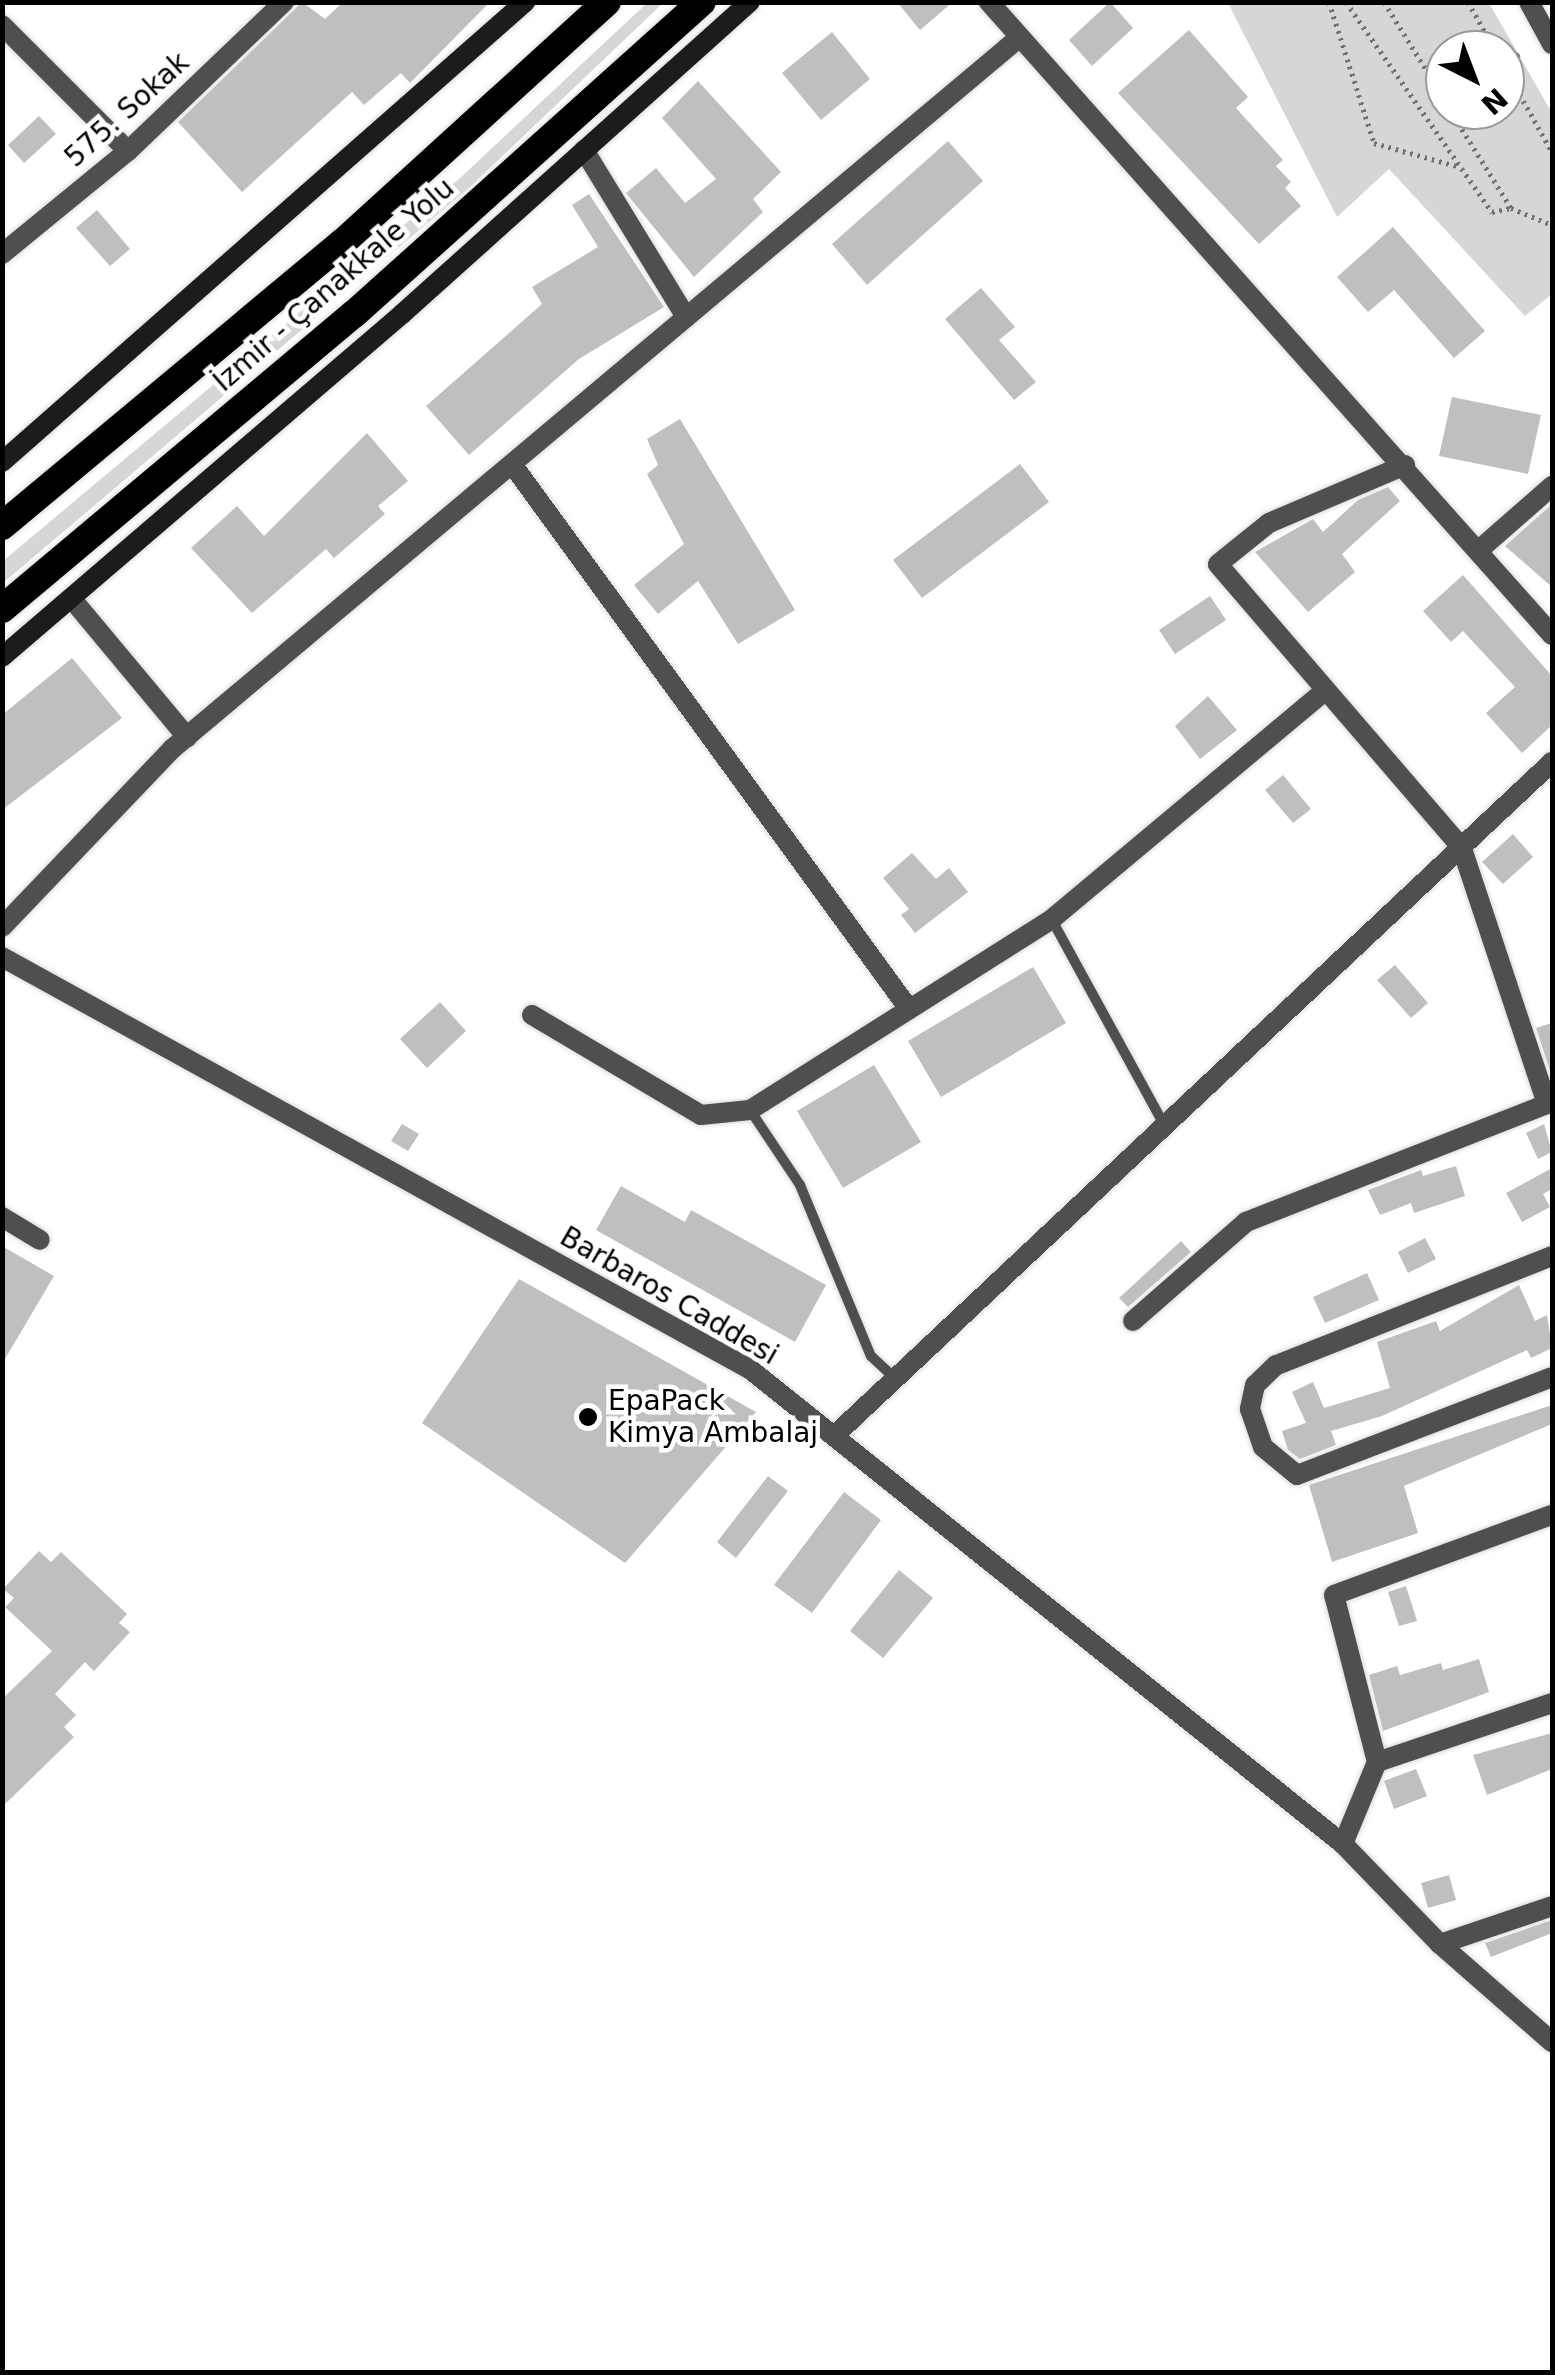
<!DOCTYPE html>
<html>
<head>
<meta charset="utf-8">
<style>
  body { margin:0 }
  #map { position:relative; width:1555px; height:2375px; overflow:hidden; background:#fff; font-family:"DejaVu Sans",sans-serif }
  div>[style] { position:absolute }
  .green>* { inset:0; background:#d6d6d6 }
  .building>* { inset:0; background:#bfbfbf }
  .path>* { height:5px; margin-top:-2.5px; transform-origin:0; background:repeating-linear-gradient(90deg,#717171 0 2.5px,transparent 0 7.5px) }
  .roads { filter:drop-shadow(0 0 2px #dbdbdb) drop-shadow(0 0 2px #dbdbdb) }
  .service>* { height:10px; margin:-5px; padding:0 5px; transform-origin:5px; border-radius:5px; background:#4f4f4f }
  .minor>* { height:20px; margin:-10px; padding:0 10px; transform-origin:10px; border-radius:10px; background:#4f4f4f }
  .tertiary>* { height:20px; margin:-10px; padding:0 10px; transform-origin:10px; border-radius:10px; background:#4f4f4f }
  .secondary>* { height:20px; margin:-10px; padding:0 10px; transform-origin:10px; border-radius:10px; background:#1c1c1c }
  .trunk>* { height:28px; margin:-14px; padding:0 14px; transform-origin:14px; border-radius:14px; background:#000 }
  .dots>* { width:28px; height:28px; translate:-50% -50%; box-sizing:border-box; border:5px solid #fff; border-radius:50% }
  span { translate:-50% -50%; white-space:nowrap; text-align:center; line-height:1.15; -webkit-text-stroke:9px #fff; paint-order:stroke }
  .street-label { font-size:28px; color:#000 }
  .poi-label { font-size:28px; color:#000 }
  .left { translate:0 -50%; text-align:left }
  .frame { position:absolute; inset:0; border:5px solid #000; pointer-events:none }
  .north { position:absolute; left:1425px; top:30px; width:100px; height:100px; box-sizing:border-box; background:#fff; border:2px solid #999; border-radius:50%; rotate:138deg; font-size:28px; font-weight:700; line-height:40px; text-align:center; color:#000 }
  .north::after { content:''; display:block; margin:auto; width:35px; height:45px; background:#000; clip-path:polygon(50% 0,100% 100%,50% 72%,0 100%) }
</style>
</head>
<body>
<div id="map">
  <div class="green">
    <i style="clip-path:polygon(647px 3px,663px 3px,470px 187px,3px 583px,3px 561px,460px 178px)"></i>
    <i style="clip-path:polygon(evenodd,1228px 3px,1489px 3px,1552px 113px,1552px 294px,1525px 316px,1389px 169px,1337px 217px,1228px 3px,1445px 50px,1505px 50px,1505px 110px,1445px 110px,1445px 50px)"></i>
  </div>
  <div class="building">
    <i style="clip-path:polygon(302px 2px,325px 19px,343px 2px,490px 2px,410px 83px,401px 73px,364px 105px,352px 92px,242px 192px,178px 122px)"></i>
    <i style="clip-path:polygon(897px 2px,953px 2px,920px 30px)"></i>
    <i style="clip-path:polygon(1110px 2px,1133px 28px,1092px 66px,1069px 40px)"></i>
    <i style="clip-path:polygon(1189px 30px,1248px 97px,1236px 108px,1283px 160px,1276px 166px,1291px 182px,1285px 188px,1301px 206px,1259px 244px,1118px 93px)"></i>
    <i style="clip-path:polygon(832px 32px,870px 79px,821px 120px,782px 73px)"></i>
    <i style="clip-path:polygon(698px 81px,781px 172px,753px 199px,763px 212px,694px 277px,626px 193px,656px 168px,685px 203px,716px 179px,662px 118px)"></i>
    <i style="clip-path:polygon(39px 116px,56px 134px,24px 163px,8px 145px)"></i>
    <i style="clip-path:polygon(948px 141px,983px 181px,867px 285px,832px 244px)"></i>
    <i style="clip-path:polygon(589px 194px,664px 307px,579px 359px,469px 455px,426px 406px,542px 304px,532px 287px,598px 247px,572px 205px)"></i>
    <i style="clip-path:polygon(97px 210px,130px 249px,110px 266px,76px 228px)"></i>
    <i style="clip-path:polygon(1393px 227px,1485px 331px,1454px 358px,1394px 290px,1368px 312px,1337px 277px)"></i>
    <i style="clip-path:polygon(981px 288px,1015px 327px,999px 340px,1036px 382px,1014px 400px,945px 319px)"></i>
    <i style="clip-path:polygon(1452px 397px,1541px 415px,1528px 474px,1439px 456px)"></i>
    <i style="clip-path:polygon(680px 419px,795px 610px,738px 644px,698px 581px,658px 614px,634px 585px,684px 544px,647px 474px,658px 465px,647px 439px)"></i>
    <i style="clip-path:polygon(367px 433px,408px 481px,378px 506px,385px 514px,334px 558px,326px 549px,252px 613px,191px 548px,237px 506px,264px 536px)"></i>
    <i style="clip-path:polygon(1020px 464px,1049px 502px,922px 598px,893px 560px)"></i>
    <i style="clip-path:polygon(1388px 487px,1400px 501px,1342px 554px,1355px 572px,1308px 612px,1255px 552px,1313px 519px,1323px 532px,1358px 500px)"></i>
    <i style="clip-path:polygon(1552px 504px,1552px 587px,1505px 546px)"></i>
    <i style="clip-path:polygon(1463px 575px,1552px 676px,1552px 725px,1522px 753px,1486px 713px,1515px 687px,1463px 631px,1451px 642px,1423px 611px)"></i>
    <i style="clip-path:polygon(1210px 596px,1226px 620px,1175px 654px,1159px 630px)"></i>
    <i style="clip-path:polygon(72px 658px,122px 718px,2px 810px,2px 715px)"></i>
    <i style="clip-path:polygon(1208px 696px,1237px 730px,1200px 759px,1175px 726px)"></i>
    <i style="clip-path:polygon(1283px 775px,1311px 809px,1293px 823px,1265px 790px)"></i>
    <i style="clip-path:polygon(1513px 834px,1533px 857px,1503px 884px,1482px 862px)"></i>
    <i style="clip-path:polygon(912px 853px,936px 879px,949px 868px,968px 892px,915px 933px,901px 915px,909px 909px,883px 878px)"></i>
    <i style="clip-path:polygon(1395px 965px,1428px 1003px,1411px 1018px,1377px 980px)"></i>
    <i style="clip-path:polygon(1033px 967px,1066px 1023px,941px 1097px,908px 1041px)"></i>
    <i style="clip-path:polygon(440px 1002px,466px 1031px,427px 1068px,400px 1039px)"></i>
    <i style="clip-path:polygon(1552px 1023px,1552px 1077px,1536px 1028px)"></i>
    <i style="clip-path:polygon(874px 1065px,921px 1142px,843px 1188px,797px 1111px)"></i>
    <i style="clip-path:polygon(402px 1124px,419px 1134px,408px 1151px,391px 1141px)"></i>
    <i style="clip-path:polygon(1544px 1124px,1552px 1152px,1538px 1159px,1526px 1133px)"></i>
    <i style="clip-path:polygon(1456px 1166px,1465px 1196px,1414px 1213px,1411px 1203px,1380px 1215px,1368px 1190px,1421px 1170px,1423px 1176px)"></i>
    <i style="clip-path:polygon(1552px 1168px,1552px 1189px,1543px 1194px,1550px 1207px,1522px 1222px,1506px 1193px)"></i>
    <i style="clip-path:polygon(621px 1186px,685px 1222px,691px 1210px,826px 1285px,795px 1342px,596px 1230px)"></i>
    <i style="clip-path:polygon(1425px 1238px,1436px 1259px,1408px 1273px,1398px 1252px)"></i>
    <i style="clip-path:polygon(1181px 1241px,1191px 1252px,1128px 1307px,1119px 1298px)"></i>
    <i style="clip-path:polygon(2px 1246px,54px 1276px,2px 1364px)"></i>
    <i style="clip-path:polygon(1367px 1273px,1379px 1300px,1325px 1323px,1313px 1297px)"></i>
    <i style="clip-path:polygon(519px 1279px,756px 1412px,625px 1563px,422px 1423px)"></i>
    <i style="clip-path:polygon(1519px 1285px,1535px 1321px,1547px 1315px,1552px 1348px,1531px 1358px,1527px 1350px,1382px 1416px,1331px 1431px,1336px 1445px,1300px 1459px,1288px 1450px,1282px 1431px,1306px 1423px,1292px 1392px,1313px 1382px,1324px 1408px,1390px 1388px,1377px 1342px,1436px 1321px,1440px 1331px)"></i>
    <i style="clip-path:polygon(1552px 1405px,1552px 1424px,1404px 1486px,1418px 1533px,1332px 1562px,1309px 1485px)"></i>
    <i style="clip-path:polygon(768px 1476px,788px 1491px,736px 1558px,717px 1542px)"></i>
    <i style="clip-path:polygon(844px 1492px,881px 1520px,812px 1613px,774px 1585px)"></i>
    <i style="clip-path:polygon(39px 1551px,51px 1562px,61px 1552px,127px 1614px,119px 1623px,130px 1632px,94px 1671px,85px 1662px,55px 1694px,76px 1715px,64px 1727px,74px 1737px,2px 1807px,2px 1699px,52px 1651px,5px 1607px,14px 1598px,3px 1589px)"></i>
    <i style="clip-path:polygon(899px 1570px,933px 1598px,883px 1658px,850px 1631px)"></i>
    <i style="clip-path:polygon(1406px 1586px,1417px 1621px,1399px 1626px,1388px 1592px)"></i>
    <i style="clip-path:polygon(1479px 1659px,1489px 1692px,1383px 1731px,1369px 1675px,1397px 1666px,1400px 1675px,1441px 1663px,1443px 1670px)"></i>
    <i style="clip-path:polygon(1552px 1733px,1552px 1769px,1487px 1795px,1473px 1755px)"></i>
    <i style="clip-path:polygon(1416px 1769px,1427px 1796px,1394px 1809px,1384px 1781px)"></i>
    <i style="clip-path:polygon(1449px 1875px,1456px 1900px,1428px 1908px,1421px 1883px)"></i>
    <i style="clip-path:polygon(1552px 1920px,1552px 1933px,1491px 1957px,1485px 1943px)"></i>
  </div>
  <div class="path">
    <i style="left:1329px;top:2px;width:148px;rotate:72.3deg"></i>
    <i style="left:1374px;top:143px;width:89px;rotate:15.6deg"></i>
    <i style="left:1346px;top:2px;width:256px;rotate:55.2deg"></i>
    <i style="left:1492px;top:212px;width:19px;rotate:-12deg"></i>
    <i style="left:1384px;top:2px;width:115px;rotate:58.1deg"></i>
    <i style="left:1468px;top:2px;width:55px;rotate:60.6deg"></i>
    <i style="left:1505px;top:63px;width:17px;rotate:-33deg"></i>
    <i style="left:1505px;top:68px;width:96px;rotate:60.8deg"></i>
    <i style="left:1450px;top:110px;width:115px;rotate:58.1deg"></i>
    <i style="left:1511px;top:208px;width:44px;rotate:22.5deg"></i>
  </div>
  <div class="roads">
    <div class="service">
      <i style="left:1052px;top:920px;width:235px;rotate:61.3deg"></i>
      <i style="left:750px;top:1110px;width:90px;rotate:56.3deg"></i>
      <i style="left:800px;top:1185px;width:185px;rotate:67.5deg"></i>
      <i style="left:871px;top:1356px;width:33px;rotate:43deg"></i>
    </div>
    <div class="minor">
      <i style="left:989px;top:2px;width:847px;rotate:48.35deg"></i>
      <i style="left:2px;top:25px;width:178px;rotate:45deg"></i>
      <i style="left:584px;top:150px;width:196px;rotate:58.6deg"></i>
      <i style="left:2px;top:254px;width:163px;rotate:-39.3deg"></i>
      <i style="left:128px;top:151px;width:216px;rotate:-43.7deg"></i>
      <i style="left:512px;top:464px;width:674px;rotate:53.93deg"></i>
      <i style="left:1479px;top:550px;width:97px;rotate:-41.2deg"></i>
      <i style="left:72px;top:599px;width:180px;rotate:50.2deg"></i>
      <i style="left:2px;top:927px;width:246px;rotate:-46.3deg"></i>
      <i style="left:172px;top:749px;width:1107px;rotate:-40.02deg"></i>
      <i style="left:2px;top:957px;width:855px;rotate:28.87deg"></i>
      <i style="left:751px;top:1370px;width:758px;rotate:38.68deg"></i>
      <i style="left:1343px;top:1844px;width:139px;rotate:45.9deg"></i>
      <i style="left:1440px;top:1944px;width:149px;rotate:41.2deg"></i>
      <i style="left:532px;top:1015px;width:196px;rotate:30.6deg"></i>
      <i style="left:701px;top:1115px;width:49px;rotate:-5.8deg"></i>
      <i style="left:750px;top:1110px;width:357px;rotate:-32.3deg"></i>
      <i style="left:1052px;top:919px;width:352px;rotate:-39.9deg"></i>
      <i style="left:2px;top:1217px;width:44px;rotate:31.2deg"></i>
      <i style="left:1552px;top:1256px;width:297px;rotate:158.4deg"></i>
      <i style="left:1276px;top:1365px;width:29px;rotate:136deg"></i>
      <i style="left:1255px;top:1385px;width:25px;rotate:102deg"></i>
      <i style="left:1250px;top:1409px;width:40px;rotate:71.1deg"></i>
      <i style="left:1263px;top:1447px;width:44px;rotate:39.5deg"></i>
      <i style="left:1297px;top:1475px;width:273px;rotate:-21deg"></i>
      <i style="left:1133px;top:1321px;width:150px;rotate:-41.2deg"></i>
      <i style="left:1246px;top:1222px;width:323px;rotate:-21.4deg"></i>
      <i style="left:1547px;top:1104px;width:270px;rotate:-108.4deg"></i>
      <i style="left:1462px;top:848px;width:374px;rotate:-130.7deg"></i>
      <i style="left:1218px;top:564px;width:65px;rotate:-38.8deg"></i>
      <i style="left:1269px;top:523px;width:148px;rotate:-23.1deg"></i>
      <i style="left:834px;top:1436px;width:985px;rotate:-43.19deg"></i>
      <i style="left:1377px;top:1762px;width:185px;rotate:-18.6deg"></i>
      <i style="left:1343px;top:1844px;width:89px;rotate:-67.5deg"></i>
      <i style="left:1377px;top:1762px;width:172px;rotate:-104.4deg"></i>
      <i style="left:1334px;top:1595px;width:232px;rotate:-20.2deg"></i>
      <i style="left:1440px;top:1944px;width:118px;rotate:-18.7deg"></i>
    </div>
    <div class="tertiary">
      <i style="left:1529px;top:2px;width:48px;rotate:61.3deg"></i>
    </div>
    <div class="secondary">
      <i style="left:2px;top:462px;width:697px;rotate:-41.33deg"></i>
      <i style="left:2px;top:657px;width:527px;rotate:-40.61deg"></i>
      <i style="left:402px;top:314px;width:467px;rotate:-41.9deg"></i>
    </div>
    <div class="trunk">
      <i style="left:2px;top:526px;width:442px;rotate:-39.8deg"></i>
      <i style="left:342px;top:243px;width:358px;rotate:-42.3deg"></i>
      <i style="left:2px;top:609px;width:459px;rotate:-40deg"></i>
      <i style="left:354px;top:314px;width:467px;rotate:-41.9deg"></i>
    </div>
  </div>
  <div class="dots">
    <i style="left:588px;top:1417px;background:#000"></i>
  </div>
  <div class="street-label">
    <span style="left:127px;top:110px;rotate:-42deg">575. Sokak</span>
    <span style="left:334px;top:285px;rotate:-41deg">İzmir - Çanakkale Yolu</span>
    <span style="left:669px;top:1296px;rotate:30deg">Barbaros Caddesi</span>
  </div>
  <div class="poi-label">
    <span class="left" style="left:608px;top:1417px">EpaPack<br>Kimya Ambalaj</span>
  </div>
  <div class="frame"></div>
  <div class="north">N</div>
</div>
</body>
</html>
